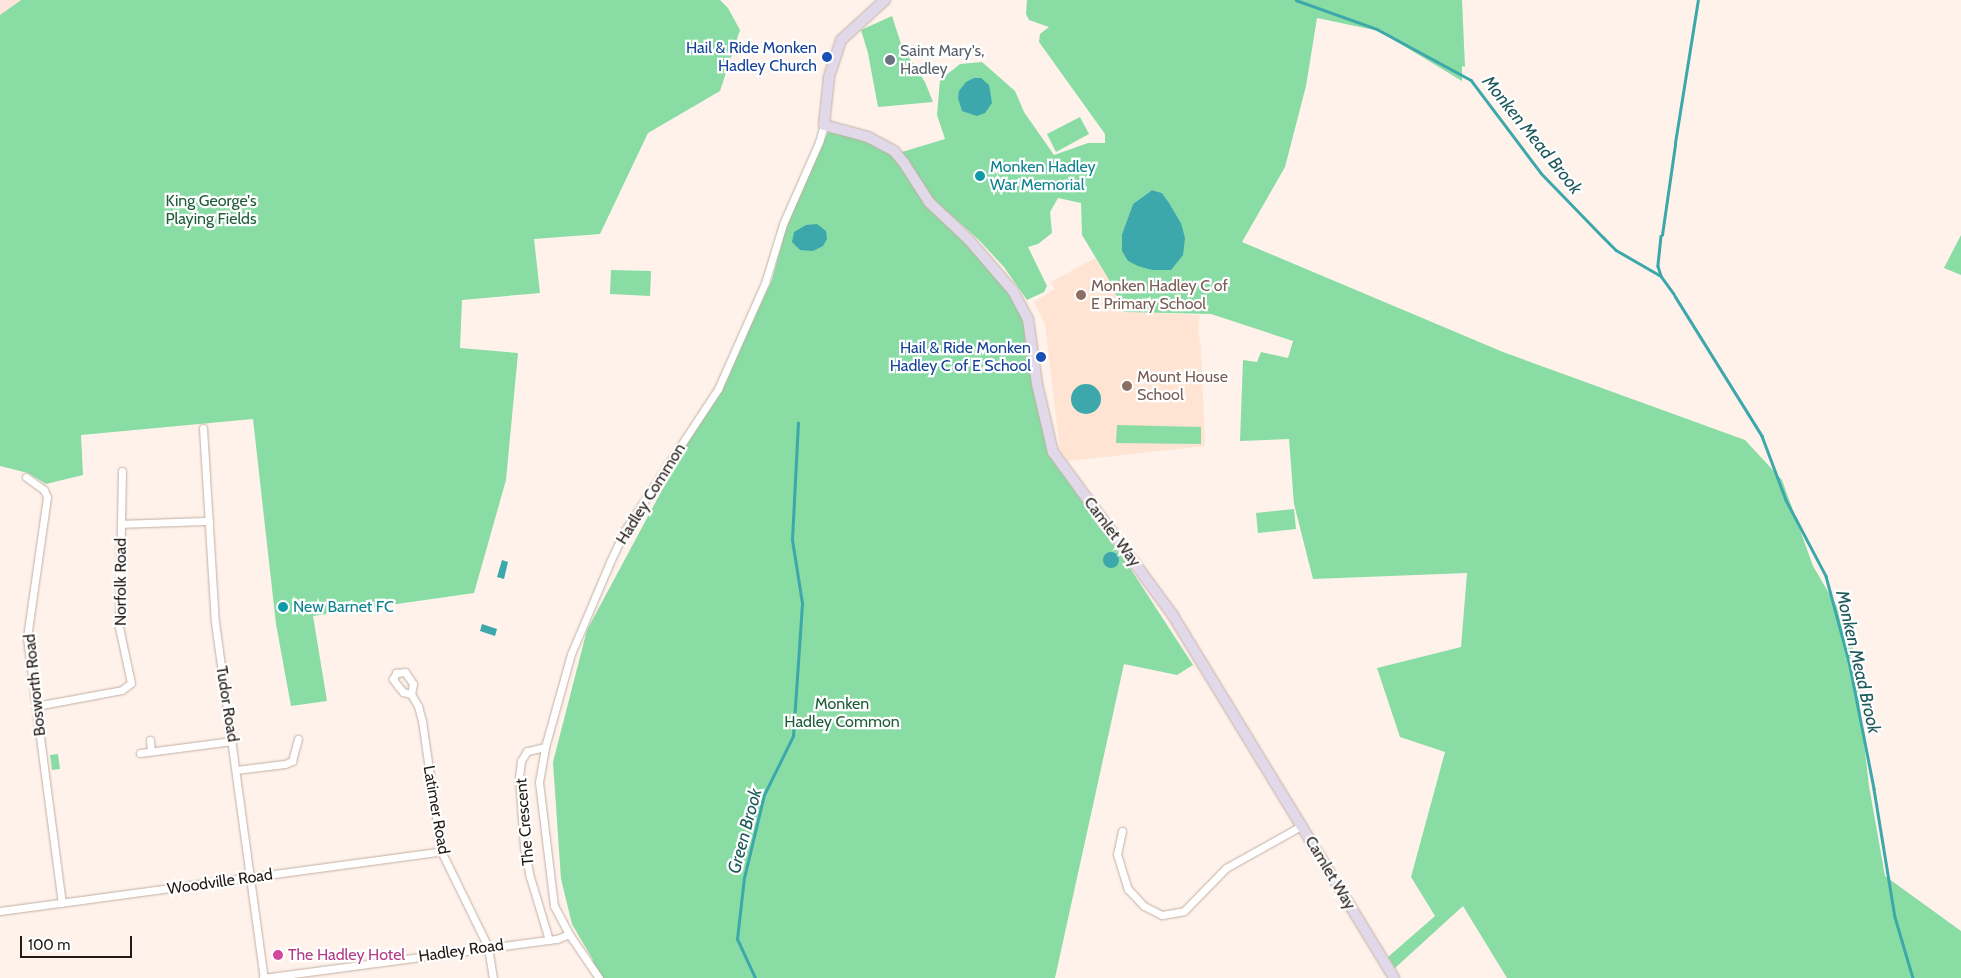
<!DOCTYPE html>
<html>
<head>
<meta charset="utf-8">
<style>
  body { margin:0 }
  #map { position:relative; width:1961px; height:978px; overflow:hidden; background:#fef2ea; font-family:Cabin,sans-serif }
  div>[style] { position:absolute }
  .industrial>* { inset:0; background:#fee4dc }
  .built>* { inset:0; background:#ffe4d3 }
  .green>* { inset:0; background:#89dca3 }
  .water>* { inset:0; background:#3ca8ab }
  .round { border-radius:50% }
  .stream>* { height:2.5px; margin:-1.25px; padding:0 1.25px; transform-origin:1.25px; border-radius:1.25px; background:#3ca8ab }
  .roads { filter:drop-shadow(0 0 1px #c2afa3) drop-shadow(0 0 1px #c2afa3) }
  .street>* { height:7px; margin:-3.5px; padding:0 3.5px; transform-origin:3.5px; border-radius:3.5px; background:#fff }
  .secondary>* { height:10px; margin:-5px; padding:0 5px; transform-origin:5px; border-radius:5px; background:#e1d8ea }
  .dots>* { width:14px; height:14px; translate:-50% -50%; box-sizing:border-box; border:2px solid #fff; border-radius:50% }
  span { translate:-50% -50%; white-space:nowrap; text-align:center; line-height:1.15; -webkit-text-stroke:4.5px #fff; paint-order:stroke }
  .transit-label { font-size:16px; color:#164399 }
  .right { translate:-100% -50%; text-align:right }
  .worship-label { font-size:16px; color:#5b616d }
  .left { translate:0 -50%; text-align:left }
  .culture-label { font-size:16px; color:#0d838f }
  .park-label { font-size:16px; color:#1e5d37 }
  .education-label { font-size:16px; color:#785e54 }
  .street-label { font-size:16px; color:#211a16 }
  .hotel-label { font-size:16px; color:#b23c85 }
  .water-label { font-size:18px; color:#1d585a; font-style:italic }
  .scale { position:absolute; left:20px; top:936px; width:112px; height:22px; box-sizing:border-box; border:2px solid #211a16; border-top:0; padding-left:6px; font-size:15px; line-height:18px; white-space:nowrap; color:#211a16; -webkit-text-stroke:4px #fff; paint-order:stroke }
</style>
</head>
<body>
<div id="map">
  <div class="industrial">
    <i style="clip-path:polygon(0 0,21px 0,0 15px)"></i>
  </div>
  <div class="built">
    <i style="clip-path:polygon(1095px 258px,1108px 278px,1124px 312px,1200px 315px,1198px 329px,1201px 348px,1205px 446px,1068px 461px,1060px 451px,1045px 324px,1034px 302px,1055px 289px,1051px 282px)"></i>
  </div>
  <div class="green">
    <i style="clip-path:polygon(21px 0,720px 0,728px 8px,740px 30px,720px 91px,648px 133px,600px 234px,534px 239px,540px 293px,462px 300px,460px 348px,518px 353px,506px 480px,474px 593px,313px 616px,327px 701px,291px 706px,276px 624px,253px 419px,81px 435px,83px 475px,46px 484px,28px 473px,0 466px,0 15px)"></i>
    <i style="clip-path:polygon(evenodd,1027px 0,1462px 0,1465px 67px,1462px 66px,1462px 81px,1379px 31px,1317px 18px,1306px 86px,1285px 167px,1242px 242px,1503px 352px,1745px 440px,1782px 480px,1813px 566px,1851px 631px,1869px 786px,1885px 876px,1961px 931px,1961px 978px,1507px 978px,1463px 906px,1395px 968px,1388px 957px,1435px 916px,1411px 877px,1445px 752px,1400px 737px,1377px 668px,1461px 647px,1467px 573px,1313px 579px,1294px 504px,1289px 439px,1240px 441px,1243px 360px,1257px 362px,1261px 352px,1288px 358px,1293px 341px,1211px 314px,1124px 312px,1108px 278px,1082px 235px,1081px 203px,1058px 198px,1050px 212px,1052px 233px,1038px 244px,1028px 247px,1047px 286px,1044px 292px,1027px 300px,1004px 267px,979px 240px,934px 200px,902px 152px,945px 139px,937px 115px,940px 80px,960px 64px,982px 62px,1015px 91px,1024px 112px,1054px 155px,1088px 143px,1105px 143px,1105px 134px,1039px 42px,1040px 34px,1049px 27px,1029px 20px,1026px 14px,1027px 0,1152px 190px,1162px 193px,1181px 223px,1152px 270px,1128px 261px,1122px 234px,1133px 204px,1152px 190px)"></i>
    <i style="clip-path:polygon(892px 16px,902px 47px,925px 82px,933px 102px,878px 107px,868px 53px,861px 30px)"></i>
    <i style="clip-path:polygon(1080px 117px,1089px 134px,1056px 152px,1047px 134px)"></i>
    <i style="clip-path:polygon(828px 132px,861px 139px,888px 151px,1009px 292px,1026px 324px,1034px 389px,1049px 455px,1130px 568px,1193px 665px,1177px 675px,1124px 664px,1055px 978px,594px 978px,593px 960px,572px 924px,561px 879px,553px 762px,587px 630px,749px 328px,772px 280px,787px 224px)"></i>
    <i style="clip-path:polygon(1961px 235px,1961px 275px,1944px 268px)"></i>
    <i style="clip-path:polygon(611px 270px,651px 271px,650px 296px,610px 294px)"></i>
    <i style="clip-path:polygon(1117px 425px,1201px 427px,1201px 444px,1116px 443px)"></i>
    <i style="clip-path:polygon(1294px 509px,1296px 529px,1258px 533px,1256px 513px)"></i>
    <i style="clip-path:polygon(58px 754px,60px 769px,52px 770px,50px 755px)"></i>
  </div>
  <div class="water">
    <i style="clip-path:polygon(974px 78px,981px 78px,989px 85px,992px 103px,985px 113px,977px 116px,962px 111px,958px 98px,959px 91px,966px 82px)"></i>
    <i style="clip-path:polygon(1152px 190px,1162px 193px,1169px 203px,1181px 223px,1185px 238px,1183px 255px,1171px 270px,1152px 270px,1138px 266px,1128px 261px,1122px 251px,1122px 234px,1133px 204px)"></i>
    <i style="clip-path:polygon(817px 224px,826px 231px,827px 239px,823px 246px,813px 251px,800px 250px,792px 242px,794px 232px,806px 225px)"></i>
    <i class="round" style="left:1071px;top:384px;width:30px;height:30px"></i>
    <i class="round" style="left:1103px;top:552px;width:16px;height:16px"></i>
    <i style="clip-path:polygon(502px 560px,508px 562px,504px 579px,497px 577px)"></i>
    <i style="clip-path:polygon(482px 624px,497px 629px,495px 636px,480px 631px)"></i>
  </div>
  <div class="stream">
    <i style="left:1296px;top:0;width:86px;rotate:19.7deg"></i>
    <i style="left:1377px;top:29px;width:107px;rotate:28.5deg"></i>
    <i style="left:1471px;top:80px;width:116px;rotate:53deg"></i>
    <i style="left:1541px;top:173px;width:89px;rotate:45.9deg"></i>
    <i style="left:1675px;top:143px;width:145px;rotate:-80.9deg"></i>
    <i style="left:1662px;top:235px;width:91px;rotate:-81.8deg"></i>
    <i style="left:1661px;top:236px;width:30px;rotate:96deg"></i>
    <i style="left:1658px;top:266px;width:10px;rotate:73deg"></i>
    <i style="left:1603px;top:237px;width:18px;rotate:45deg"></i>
    <i style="left:1616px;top:250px;width:52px;rotate:30deg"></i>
    <i style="left:1661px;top:276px;width:22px;rotate:54deg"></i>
    <i style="left:1675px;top:296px;width:165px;rotate:58.1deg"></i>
    <i style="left:1762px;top:436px;width:68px;rotate:69.4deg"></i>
    <i style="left:1786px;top:500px;width:86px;rotate:62.2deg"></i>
    <i style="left:1826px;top:576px;width:88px;rotate:74.9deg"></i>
    <i style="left:1849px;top:661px;width:130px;rotate:78.9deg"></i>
    <i style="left:1874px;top:789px;width:130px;rotate:80.7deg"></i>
    <i style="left:1895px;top:917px;width:64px;rotate:73.6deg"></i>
    <i style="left:755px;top:978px;width:43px;rotate:-114.8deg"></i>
    <i style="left:737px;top:939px;width:61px;rotate:-83.5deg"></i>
    <i style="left:744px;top:878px;width:85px;rotate:-76.5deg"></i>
    <i style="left:764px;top:795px;width:66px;rotate:-63.8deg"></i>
    <i style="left:793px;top:736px;width:133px;rotate:-86.1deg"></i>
    <i style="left:802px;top:603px;width:64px;rotate:-99deg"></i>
    <i style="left:792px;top:540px;width:117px;rotate:-87.1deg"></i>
  </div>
  <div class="roads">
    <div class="street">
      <i style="left:203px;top:428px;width:194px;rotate:86.5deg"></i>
      <i style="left:215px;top:622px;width:359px;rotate:82.2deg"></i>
      <i style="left:26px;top:477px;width:22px;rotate:36deg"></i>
      <i style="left:44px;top:490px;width:8px;rotate:67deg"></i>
      <i style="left:47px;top:497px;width:142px;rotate:98.1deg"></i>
      <i style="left:27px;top:638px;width:267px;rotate:82.5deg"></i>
      <i style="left:121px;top:524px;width:88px;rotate:-2deg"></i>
      <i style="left:411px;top:694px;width:8px;rotate:-166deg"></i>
      <i style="left:403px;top:692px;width:8px;rotate:-130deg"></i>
      <i style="left:398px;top:686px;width:9px;rotate:-126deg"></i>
      <i style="left:393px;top:679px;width:7px;rotate:-63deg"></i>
      <i style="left:396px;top:673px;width:9px;rotate:-6deg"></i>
      <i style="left:405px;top:672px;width:14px;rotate:56deg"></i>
      <i style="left:413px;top:684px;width:10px;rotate:101deg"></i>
      <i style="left:411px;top:694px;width:14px;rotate:60deg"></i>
      <i style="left:418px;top:706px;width:16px;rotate:75deg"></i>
      <i style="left:422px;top:721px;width:131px;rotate:81.7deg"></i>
      <i style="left:441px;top:851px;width:107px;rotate:63.9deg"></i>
      <i style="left:488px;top:947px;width:31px;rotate:81deg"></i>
      <i style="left:36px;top:706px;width:87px;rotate:-10.5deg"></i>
      <i style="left:122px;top:690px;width:11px;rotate:-38deg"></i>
      <i style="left:131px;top:683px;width:57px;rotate:-102.1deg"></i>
      <i style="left:119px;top:627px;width:156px;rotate:-88.9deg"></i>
      <i style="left:150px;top:740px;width:11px;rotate:85deg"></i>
      <i style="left:545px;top:747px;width:18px;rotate:167deg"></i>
      <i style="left:527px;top:751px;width:12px;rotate:121deg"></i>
      <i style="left:521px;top:761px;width:16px;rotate:97deg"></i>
      <i style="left:519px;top:777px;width:70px;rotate:85.9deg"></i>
      <i style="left:524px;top:847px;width:31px;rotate:79deg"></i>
      <i style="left:530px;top:877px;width:66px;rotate:73.2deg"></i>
      <i style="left:140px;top:753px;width:93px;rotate:-7.4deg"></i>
      <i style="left:236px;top:770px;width:49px;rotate:-7deg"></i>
      <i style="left:285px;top:764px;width:8px;rotate:-23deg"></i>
      <i style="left:292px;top:761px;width:23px;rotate:-75deg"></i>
      <i style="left:1122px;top:831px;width:24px;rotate:102deg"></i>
      <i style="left:1117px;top:854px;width:37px;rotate:73deg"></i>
      <i style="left:1128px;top:889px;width:23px;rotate:47deg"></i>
      <i style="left:1144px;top:906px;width:20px;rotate:27deg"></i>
      <i style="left:1162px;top:915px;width:22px;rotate:-10deg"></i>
      <i style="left:1184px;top:911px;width:60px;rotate:-45.7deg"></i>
      <i style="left:1226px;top:868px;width:86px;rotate:-29.2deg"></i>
      <i style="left:0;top:911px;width:445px;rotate:-7.7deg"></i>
      <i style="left:263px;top:978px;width:297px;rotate:-7.6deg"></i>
      <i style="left:557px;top:939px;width:13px;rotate:-23deg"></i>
      <i style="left:599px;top:978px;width:53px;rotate:-124.3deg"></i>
      <i style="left:569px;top:934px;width:32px;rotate:-118deg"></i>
      <i style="left:554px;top:906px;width:125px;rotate:-96.9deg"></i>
      <i style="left:539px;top:782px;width:36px;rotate:-80deg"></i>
      <i style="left:545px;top:747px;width:97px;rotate:-74.4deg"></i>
      <i style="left:571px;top:654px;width:100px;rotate:-67deg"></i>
      <i style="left:610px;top:562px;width:35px;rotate:-65deg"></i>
      <i style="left:625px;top:530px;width:169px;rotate:-56.6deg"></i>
      <i style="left:718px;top:389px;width:116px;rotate:-66.1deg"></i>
      <i style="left:765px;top:283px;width:62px;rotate:-73deg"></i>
      <i style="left:783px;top:224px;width:90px;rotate:-66.3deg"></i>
      <i style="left:819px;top:142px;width:18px;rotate:-74deg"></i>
    </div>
    <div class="secondary">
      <i style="left:885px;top:0;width:59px;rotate:137.7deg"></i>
      <i style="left:841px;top:40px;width:40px;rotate:108deg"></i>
      <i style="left:829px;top:78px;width:47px;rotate:96.1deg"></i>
      <i style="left:824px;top:125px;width:46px;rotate:15.3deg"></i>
      <i style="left:868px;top:137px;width:30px;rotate:28deg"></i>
      <i style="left:894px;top:151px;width:16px;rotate:50deg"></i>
      <i style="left:904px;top:163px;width:46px;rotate:57.3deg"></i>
      <i style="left:929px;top:202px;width:55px;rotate:43.5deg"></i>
      <i style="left:969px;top:240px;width:67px;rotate:49.2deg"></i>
      <i style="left:1013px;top:291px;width:32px;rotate:62deg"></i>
      <i style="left:1028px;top:319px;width:66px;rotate:82.1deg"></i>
      <i style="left:1037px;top:384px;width:70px;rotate:76.8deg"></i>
      <i style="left:1053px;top:452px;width:201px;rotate:53.7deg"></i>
      <i style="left:1172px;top:614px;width:426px;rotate:58.6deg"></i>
    </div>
  </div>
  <div class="dots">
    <i style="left:827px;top:57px;background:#1a4fb4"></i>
    <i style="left:890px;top:60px;background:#6b7280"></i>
    <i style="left:980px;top:176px;background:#0f9aa8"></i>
    <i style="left:1081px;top:295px;background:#8d6e63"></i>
    <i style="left:1041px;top:357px;background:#1a4fb4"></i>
    <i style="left:1127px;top:386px;background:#8d6e63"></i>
    <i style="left:283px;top:607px;background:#0f9aa8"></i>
    <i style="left:278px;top:955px;background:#d1479c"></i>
  </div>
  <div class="transit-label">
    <span class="right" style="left:817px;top:57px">Hail &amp; Ride Monken<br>Hadley Church</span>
    <span class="right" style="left:1031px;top:357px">Hail &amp; Ride Monken<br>Hadley C of E School</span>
  </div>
  <div class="worship-label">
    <span class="left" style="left:900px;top:60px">Saint Mary's,<br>Hadley</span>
  </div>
  <div class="culture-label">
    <span class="left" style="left:990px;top:176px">Monken Hadley<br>War Memorial</span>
    <span class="left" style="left:293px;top:607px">New Barnet FC</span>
  </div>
  <div class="park-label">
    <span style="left:211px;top:210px">King George's<br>Playing Fields</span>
    <span style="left:842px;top:713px">Monken<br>Hadley Common</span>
  </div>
  <div class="education-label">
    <span class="left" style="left:1091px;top:295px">Monken Hadley C of<br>E Primary School</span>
    <span class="left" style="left:1137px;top:386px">Mount House<br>School</span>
  </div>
  <div class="street-label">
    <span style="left:651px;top:494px;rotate:-58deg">Hadley Common</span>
    <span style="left:1112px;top:532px;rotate:53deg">Camlet Way</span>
    <span style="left:121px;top:582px;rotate:-90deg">Norfolk Road</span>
    <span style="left:35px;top:685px;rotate:-96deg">Bosworth Road</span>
    <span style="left:227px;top:704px;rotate:81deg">Tudor Road</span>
    <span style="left:436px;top:810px;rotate:80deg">Latimer Road</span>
    <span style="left:525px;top:822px;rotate:-95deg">The Crescent</span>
    <span style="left:1330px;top:873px;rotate:59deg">Camlet Way</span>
    <span style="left:220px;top:882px;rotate:-8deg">Woodville Road</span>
    <span style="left:461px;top:951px;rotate:-8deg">Hadley Road</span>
  </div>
  <div class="hotel-label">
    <span class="left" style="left:288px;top:955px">The Hadley Hotel</span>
  </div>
  <div class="water-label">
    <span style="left:1532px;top:135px;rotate:51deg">Monken Mead Brook</span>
    <span style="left:1858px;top:662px;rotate:77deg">Monken Mead Brook</span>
    <span style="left:745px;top:831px;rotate:-75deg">Green Brook</span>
  </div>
  <div class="scale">100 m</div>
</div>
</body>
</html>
